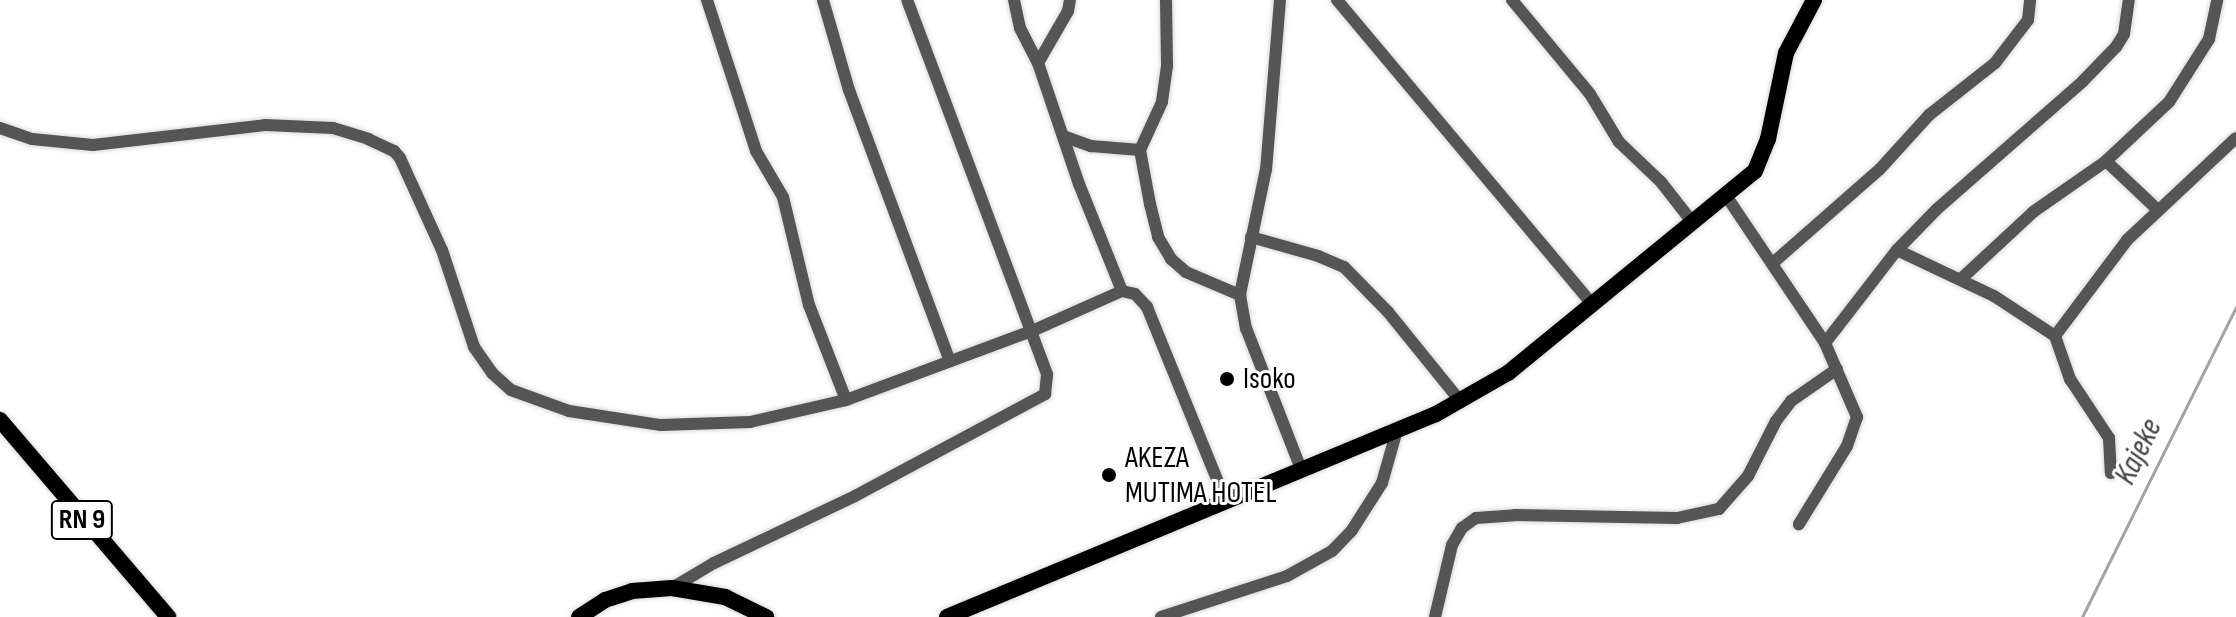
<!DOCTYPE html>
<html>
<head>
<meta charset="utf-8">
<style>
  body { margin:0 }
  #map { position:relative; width:2236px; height:617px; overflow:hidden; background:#fff; font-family:"Sofia Sans Condensed",sans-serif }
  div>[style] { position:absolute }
  .stream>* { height:3px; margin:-1.5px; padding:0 1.5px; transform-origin:1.5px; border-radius:1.5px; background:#a3a3a3 }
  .roads { filter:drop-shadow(0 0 2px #dbdbdb) drop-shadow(0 0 2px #dbdbdb) }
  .minor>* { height:12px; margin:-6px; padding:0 6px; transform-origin:6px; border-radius:6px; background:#555 }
  .major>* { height:16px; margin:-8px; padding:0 8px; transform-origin:8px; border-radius:8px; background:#000 }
  .dots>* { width:22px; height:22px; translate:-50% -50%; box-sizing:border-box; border:4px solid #fff; border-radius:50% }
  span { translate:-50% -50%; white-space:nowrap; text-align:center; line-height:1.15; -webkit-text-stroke:6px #fff; paint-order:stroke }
  .shield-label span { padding:2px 6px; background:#fff; border:2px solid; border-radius:6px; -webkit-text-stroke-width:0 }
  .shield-label { font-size:28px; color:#000; font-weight:700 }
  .poi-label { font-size:30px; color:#000 }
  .left { translate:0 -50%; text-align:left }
  .water-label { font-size:32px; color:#444; font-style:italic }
</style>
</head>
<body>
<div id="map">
  <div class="stream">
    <i style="left:2082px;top:617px;width:346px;rotate:-63.6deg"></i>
  </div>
  <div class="roads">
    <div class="minor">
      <i style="left:707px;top:0;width:159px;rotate:72deg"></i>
      <i style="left:756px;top:151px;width:53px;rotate:59.6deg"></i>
      <i style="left:783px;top:197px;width:111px;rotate:76.5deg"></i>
      <i style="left:809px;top:305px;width:102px;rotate:68.7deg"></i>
      <i style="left:846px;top:400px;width:198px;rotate:-20.4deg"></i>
      <i style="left:1032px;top:331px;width:98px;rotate:-24deg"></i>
      <i style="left:1122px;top:291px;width:13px;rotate:13deg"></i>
      <i style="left:1135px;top:294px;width:18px;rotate:47deg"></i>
      <i style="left:1147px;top:307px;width:207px;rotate:67.9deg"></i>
      <i style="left:823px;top:0;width:94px;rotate:73.9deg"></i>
      <i style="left:849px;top:90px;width:289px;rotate:69.6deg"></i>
      <i style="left:1014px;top:0;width:29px;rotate:78deg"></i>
      <i style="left:1020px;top:28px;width:39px;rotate:63deg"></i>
      <i style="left:1038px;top:63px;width:60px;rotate:-60deg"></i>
      <i style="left:1068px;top:11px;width:11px;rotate:-80deg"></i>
      <i style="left:1166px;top:0;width:66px;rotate:89.1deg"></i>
      <i style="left:1167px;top:66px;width:36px;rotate:98deg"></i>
      <i style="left:1162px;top:102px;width:53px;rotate:114.6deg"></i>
      <i style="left:1140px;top:150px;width:55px;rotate:79.5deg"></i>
      <i style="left:1150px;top:204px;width:34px;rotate:76deg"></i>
      <i style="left:1158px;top:237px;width:26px;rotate:59deg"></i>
      <i style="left:1171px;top:259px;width:20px;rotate:41deg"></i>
      <i style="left:1186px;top:272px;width:59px;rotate:23.1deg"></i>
      <i style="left:1280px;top:0;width:170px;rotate:94.7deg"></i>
      <i style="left:1266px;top:169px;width:129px;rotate:101.7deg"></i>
      <i style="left:1240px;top:295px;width:34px;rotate:80deg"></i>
      <i style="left:1246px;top:328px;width:151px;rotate:68.7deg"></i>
      <i style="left:1337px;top:0;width:397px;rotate:50deg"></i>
      <i style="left:1512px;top:0;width:122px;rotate:50.3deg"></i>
      <i style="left:1590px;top:94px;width:56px;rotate:58.9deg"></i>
      <i style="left:1619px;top:142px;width:58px;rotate:43.6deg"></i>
      <i style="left:1661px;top:182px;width:52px;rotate:52deg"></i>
      <i style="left:1038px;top:63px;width:128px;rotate:71.3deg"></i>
      <i style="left:1079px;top:184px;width:115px;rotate:68.1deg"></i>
      <i style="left:0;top:128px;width:34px;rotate:19deg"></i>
      <i style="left:32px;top:139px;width:61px;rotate:5.6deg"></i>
      <i style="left:93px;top:145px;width:173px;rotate:-6.6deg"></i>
      <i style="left:265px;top:125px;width:68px;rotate:2.5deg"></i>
      <i style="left:333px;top:128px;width:37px;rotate:17deg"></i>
      <i style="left:368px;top:139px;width:29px;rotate:25deg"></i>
      <i style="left:394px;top:151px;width:9px;rotate:49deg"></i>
      <i style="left:400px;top:158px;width:101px;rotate:65.5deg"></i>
      <i style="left:442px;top:250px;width:102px;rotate:71.7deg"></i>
      <i style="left:474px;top:347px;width:32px;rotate:55deg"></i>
      <i style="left:492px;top:373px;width:25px;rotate:42deg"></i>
      <i style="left:511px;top:390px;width:62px;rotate:19.9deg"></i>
      <i style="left:569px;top:411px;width:93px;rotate:8.7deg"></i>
      <i style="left:661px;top:425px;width:89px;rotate:-1.9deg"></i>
      <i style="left:750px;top:422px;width:98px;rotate:-12.9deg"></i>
      <i style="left:1063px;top:136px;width:30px;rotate:20deg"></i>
      <i style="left:1091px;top:146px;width:49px;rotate:4.7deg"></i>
      <i style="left:2106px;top:161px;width:71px;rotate:43.3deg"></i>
      <i style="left:1727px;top:197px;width:176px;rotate:56.1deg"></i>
      <i style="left:1825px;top:343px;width:81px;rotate:66.6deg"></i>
      <i style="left:1857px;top:417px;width:31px;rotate:109deg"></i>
      <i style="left:1847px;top:446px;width:92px;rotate:121.6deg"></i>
      <i style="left:1251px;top:237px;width:70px;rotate:15.8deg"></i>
      <i style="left:1318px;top:256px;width:28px;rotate:23deg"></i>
      <i style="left:1344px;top:267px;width:63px;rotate:45.6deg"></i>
      <i style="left:1388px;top:312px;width:116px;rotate:51deg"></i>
      <i style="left:1897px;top:250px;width:107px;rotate:25.4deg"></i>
      <i style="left:1994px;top:296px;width:73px;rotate:33.3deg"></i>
      <i style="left:2055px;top:336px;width:46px;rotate:70.8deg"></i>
      <i style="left:2070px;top:379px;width:71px;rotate:56.5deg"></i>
      <i style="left:2109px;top:438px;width:35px;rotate:87deg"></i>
      <i style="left:1774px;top:262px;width:141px;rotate:-41.3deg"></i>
      <i style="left:1880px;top:169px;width:73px;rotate:-47.8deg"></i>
      <i style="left:1929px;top:115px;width:84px;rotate:-38.2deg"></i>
      <i style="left:1995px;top:63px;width:54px;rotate:-52.5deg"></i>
      <i style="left:2028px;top:20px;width:20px;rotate:-84deg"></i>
      <i style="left:1961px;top:279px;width:98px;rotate:-42.9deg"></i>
      <i style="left:2033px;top:212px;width:89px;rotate:-34.9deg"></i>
      <i style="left:2106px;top:161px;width:86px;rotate:-43.1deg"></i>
      <i style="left:2169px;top:102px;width:75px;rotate:-57.6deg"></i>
      <i style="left:2209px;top:39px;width:40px;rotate:-78deg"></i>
      <i style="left:2055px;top:336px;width:120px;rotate:-53.1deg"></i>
      <i style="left:2127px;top:240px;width:149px;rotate:-43.1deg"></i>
      <i style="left:1825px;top:343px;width:118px;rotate:-52.3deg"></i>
      <i style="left:1897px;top:250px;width:57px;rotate:-45.7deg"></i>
      <i style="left:1937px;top:209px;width:194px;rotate:-41.2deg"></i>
      <i style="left:2083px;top:81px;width:47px;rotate:-45.9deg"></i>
      <i style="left:2116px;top:47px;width:15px;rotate:-58deg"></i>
      <i style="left:2124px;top:34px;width:34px;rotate:-82deg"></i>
      <i style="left:672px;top:588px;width:49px;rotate:-30.8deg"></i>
      <i style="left:714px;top:563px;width:156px;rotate:-25.4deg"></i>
      <i style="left:855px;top:496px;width:216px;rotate:-28.2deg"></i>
      <i style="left:1045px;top:394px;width:20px;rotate:-84deg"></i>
      <i style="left:1047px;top:374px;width:399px;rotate:-110.5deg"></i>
      <i style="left:1161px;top:617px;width:133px;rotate:-18deg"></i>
      <i style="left:1287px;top:576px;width:51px;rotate:-29.1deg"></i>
      <i style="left:1332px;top:551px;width:29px;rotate:-46deg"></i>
      <i style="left:1352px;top:530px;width:56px;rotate:-57.4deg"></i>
      <i style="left:1382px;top:483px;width:55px;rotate:-74.2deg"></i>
      <i style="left:1435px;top:617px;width:74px;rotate:-76.7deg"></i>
      <i style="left:1452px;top:545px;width:20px;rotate:-60deg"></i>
      <i style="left:1462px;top:528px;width:17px;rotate:-36deg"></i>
      <i style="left:1476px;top:518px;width:39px;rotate:-4deg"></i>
      <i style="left:1515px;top:515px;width:162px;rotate:1.1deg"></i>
      <i style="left:1677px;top:518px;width:43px;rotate:-12.1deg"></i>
      <i style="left:1719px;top:509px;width:44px;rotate:-48.7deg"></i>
      <i style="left:1748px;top:476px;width:62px;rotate:-63deg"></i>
      <i style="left:1776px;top:421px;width:25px;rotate:-53deg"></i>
      <i style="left:1791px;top:401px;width:56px;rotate:-34.8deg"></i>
    </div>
    <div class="major">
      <i style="left:0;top:420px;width:259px;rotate:49.5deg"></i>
      <i style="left:579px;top:617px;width:31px;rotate:-33deg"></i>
      <i style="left:605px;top:600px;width:28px;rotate:-18deg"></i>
      <i style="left:632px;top:591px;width:40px;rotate:-4.3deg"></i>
      <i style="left:672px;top:588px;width:54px;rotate:9.6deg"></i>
      <i style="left:725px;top:597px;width:46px;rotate:26deg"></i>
      <i style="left:947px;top:617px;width:529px;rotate:-22.54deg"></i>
      <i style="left:1436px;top:414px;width:83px;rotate:-29.7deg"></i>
      <i style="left:1508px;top:373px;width:319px;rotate:-39.3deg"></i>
      <i style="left:1755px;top:171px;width:35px;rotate:-68deg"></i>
      <i style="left:1768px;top:139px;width:88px;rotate:-78.2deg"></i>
      <i style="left:1786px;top:53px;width:60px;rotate:-62.2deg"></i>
    </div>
  </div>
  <div class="dots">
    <i style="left:1227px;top:379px;background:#000"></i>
    <i style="left:1109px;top:475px;background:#000"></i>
  </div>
  <div class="shield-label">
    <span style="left:82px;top:520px">RN 9</span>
  </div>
  <div class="poi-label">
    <span class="left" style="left:1243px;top:379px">Isoko</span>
    <span class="left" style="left:1125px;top:475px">AKEZA<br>MUTIMA HOTEL</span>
  </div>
  <div class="water-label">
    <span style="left:2139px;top:452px;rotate:-64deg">Kajeke</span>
  </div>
</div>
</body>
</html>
